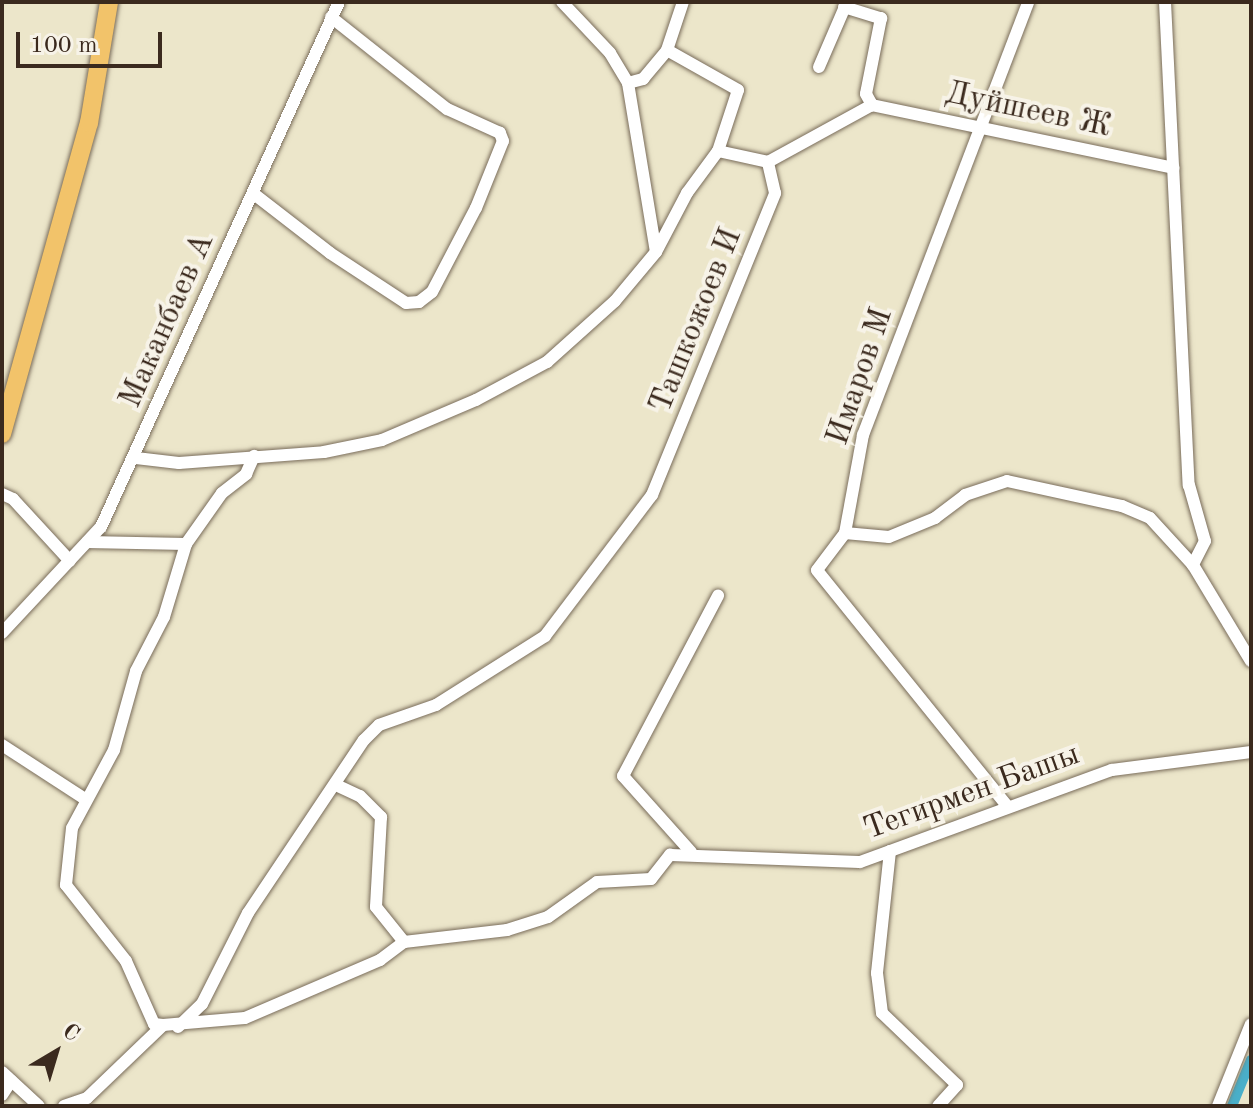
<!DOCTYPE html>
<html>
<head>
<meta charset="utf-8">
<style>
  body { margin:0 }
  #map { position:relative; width:1253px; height:1108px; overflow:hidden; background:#ece6ca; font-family:"Old Standard TT",serif }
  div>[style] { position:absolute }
  .canal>* { height:10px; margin:-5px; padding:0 5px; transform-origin:5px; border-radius:5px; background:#4aafc9 }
  .roads { filter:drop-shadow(0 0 2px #796c5a) drop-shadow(0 0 2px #796c5a) }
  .minor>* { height:12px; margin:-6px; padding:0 6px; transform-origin:6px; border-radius:6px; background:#fff }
  .highway>* { height:18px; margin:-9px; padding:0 9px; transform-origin:9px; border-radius:9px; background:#f2c36a }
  span { translate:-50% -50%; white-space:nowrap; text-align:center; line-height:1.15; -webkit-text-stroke:8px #f7f3e8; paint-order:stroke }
  .street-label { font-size:32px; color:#3b2a1e }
  .frame { position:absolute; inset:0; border:4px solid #3b2a1e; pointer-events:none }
  .north { position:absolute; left:16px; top:1012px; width:80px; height:80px; -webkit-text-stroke:6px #f7f3e8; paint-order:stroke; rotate:38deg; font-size:22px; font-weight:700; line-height:32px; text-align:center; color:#3b2a1e }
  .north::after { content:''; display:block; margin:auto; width:28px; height:36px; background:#3b2a1e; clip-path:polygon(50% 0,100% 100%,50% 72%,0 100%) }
  .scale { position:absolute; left:16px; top:32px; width:146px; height:36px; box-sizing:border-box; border:4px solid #3b2a1e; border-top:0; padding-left:10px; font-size:24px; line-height:28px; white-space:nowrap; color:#3b2a1e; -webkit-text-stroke:6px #f7f3e8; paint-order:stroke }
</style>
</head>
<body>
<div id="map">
  <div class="canal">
    <i style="left:1232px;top:1106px;width:50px;rotate:-67.6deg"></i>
  </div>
  <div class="roads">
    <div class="minor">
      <i style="left:562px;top:2px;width:70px;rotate:46.7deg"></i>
      <i style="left:610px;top:53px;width:35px;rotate:59deg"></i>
      <i style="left:628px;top:83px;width:171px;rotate:80.6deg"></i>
      <i style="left:1165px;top:2px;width:484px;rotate:87.2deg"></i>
      <i style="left:1189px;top:485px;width:58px;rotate:74.1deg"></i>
      <i style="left:1205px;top:541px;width:27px;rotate:117deg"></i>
      <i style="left:844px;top:7px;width:39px;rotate:17deg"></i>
      <i style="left:881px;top:18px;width:77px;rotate:101.2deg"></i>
      <i style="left:866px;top:94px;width:13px;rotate:61deg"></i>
      <i style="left:819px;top:67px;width:71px;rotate:-66.7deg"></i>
      <i style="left:628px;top:83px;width:16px;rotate:-15deg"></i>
      <i style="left:643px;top:79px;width:38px;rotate:-50deg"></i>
      <i style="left:667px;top:50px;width:51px;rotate:-71.6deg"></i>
      <i style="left:872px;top:105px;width:308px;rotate:11.8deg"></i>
      <i style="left:718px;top:151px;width:51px;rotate:12.4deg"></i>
      <i style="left:768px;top:162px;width:119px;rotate:-28.7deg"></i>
      <i style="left:254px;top:194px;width:96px;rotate:37.8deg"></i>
      <i style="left:330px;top:253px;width:91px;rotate:33.3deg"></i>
      <i style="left:406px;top:303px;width:13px;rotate:-4deg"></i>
      <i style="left:419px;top:302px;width:16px;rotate:-38deg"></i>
      <i style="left:432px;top:292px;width:95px;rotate:-62.4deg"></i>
      <i style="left:476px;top:208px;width:72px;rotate:-68.1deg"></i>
      <i style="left:503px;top:141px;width:9px;rotate:-111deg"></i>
      <i style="left:500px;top:133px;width:58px;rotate:-155.6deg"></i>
      <i style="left:447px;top:109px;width:148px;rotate:-141.6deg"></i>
      <i style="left:136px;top:458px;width:43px;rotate:6.6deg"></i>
      <i style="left:179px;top:463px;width:145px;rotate:-4.3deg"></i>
      <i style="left:324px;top:452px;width:59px;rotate:-11.7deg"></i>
      <i style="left:382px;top:440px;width:102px;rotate:-23.1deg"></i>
      <i style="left:476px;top:400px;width:81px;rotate:-28.2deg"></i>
      <i style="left:547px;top:362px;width:91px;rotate:-41.9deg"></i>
      <i style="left:615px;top:301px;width:64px;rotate:-50.1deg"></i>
      <i style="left:656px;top:252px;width:67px;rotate:-62.3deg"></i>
      <i style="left:687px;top:193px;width:52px;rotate:-53.6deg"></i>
      <i style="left:718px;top:151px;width:64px;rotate:-71.8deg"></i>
      <i style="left:738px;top:90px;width:81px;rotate:-150.6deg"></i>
      <i style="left:2px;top:494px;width:12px;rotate:24deg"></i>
      <i style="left:13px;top:499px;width:84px;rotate:47.4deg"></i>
      <i style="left:845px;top:533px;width:44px;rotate:5.2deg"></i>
      <i style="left:889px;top:537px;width:50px;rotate:-22.4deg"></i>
      <i style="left:935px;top:518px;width:38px;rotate:-37deg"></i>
      <i style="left:965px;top:495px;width:44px;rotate:-18.4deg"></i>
      <i style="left:1007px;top:481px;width:118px;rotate:12.3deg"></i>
      <i style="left:1122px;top:506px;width:30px;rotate:23deg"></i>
      <i style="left:1150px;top:518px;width:64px;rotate:47.5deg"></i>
      <i style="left:1193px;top:565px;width:112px;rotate:58.9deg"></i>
      <i style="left:87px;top:542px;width:99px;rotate:1.2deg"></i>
      <i style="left:2px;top:633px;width:145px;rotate:-47deg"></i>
      <i style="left:101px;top:527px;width:576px;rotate:-65.61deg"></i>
      <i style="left:2px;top:745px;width:99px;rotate:33deg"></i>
      <i style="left:336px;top:785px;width:26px;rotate:25deg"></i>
      <i style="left:360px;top:796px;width:30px;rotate:45deg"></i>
      <i style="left:381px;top:817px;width:90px;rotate:93.2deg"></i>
      <i style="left:376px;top:907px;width:45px;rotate:51.3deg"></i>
      <i style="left:1008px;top:807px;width:304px;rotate:-128.9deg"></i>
      <i style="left:817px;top:570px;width:46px;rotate:-52.9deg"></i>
      <i style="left:845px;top:533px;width:100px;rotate:-79.6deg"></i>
      <i style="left:863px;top:435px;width:463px;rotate:-69.1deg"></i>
      <i style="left:890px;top:851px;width:123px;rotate:96.1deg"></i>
      <i style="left:877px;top:973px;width:40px;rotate:82.9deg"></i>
      <i style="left:882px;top:1013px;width:104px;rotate:43.8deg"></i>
      <i style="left:957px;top:1085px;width:28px;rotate:132deg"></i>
      <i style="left:691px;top:852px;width:102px;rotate:-131.8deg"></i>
      <i style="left:623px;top:776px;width:204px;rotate:-62.2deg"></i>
      <i style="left:163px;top:1025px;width:9px;rotate:-174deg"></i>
      <i style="left:154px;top:1024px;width:69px;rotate:-114deg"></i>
      <i style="left:126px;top:961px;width:97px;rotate:-128.3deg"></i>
      <i style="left:66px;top:885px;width:57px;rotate:-84deg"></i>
      <i style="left:72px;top:828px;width:89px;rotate:-61.7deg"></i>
      <i style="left:114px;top:750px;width:82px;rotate:-74.4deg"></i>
      <i style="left:136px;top:671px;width:61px;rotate:-62.6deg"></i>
      <i style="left:164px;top:617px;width:76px;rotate:-73.2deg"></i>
      <i style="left:186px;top:544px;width:62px;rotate:-54.8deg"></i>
      <i style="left:222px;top:493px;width:31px;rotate:-38deg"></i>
      <i style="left:246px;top:474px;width:20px;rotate:-66deg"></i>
      <i style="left:178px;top:1027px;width:33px;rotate:-44deg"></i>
      <i style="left:202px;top:1004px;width:102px;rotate:-63.2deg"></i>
      <i style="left:248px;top:913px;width:208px;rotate:-56.2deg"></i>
      <i style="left:364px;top:740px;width:21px;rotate:-45deg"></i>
      <i style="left:379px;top:725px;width:60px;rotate:-19.3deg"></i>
      <i style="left:436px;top:705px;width:129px;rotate:-32.3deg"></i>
      <i style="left:545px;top:636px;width:177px;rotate:-52.8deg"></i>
      <i style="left:652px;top:495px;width:326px;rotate:-67.8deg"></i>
      <i style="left:775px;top:193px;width:32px;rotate:-103deg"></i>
      <i style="left:2px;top:1072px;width:50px;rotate:42.6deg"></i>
      <i style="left:2px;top:1095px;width:17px;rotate:-57deg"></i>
      <i style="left:64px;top:1106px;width:24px;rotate:-19deg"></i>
      <i style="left:87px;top:1098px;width:105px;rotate:-43.8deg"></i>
      <i style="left:163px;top:1025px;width:82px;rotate:-4.9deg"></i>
      <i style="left:245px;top:1018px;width:147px;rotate:-23.2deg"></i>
      <i style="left:380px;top:960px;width:30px;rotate:-37deg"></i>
      <i style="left:404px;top:942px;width:104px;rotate:-6.6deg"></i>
      <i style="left:507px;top:930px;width:43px;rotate:-17.6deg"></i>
      <i style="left:548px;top:917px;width:60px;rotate:-35.5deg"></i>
      <i style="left:597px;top:882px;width:54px;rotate:-3.2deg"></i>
      <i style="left:651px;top:879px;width:31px;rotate:-52deg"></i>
      <i style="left:670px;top:855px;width:190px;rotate:2.1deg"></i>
      <i style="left:860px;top:862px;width:268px;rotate:-20.1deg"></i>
      <i style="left:1112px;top:770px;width:140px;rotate:-7.4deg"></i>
      <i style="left:1218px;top:1106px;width:88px;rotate:-68.1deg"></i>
    </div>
    <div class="highway">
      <i style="left:2px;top:434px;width:323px;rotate:-74.4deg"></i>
      <i style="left:89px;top:123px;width:123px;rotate:-80.6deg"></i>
    </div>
  </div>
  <div class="street-label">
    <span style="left:1028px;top:111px;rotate:12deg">Дуйшеев Ж</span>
    <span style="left:168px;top:321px;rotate:-66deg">Маканбаев А</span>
    <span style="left:697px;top:321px;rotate:-68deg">Ташкожоев И</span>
    <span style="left:861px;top:377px;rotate:-71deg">Имаров М</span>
    <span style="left:972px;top:793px;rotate:-20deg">Тегирмен Башы</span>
  </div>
  <div class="frame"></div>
  <div class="north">С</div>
  <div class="scale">100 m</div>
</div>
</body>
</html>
